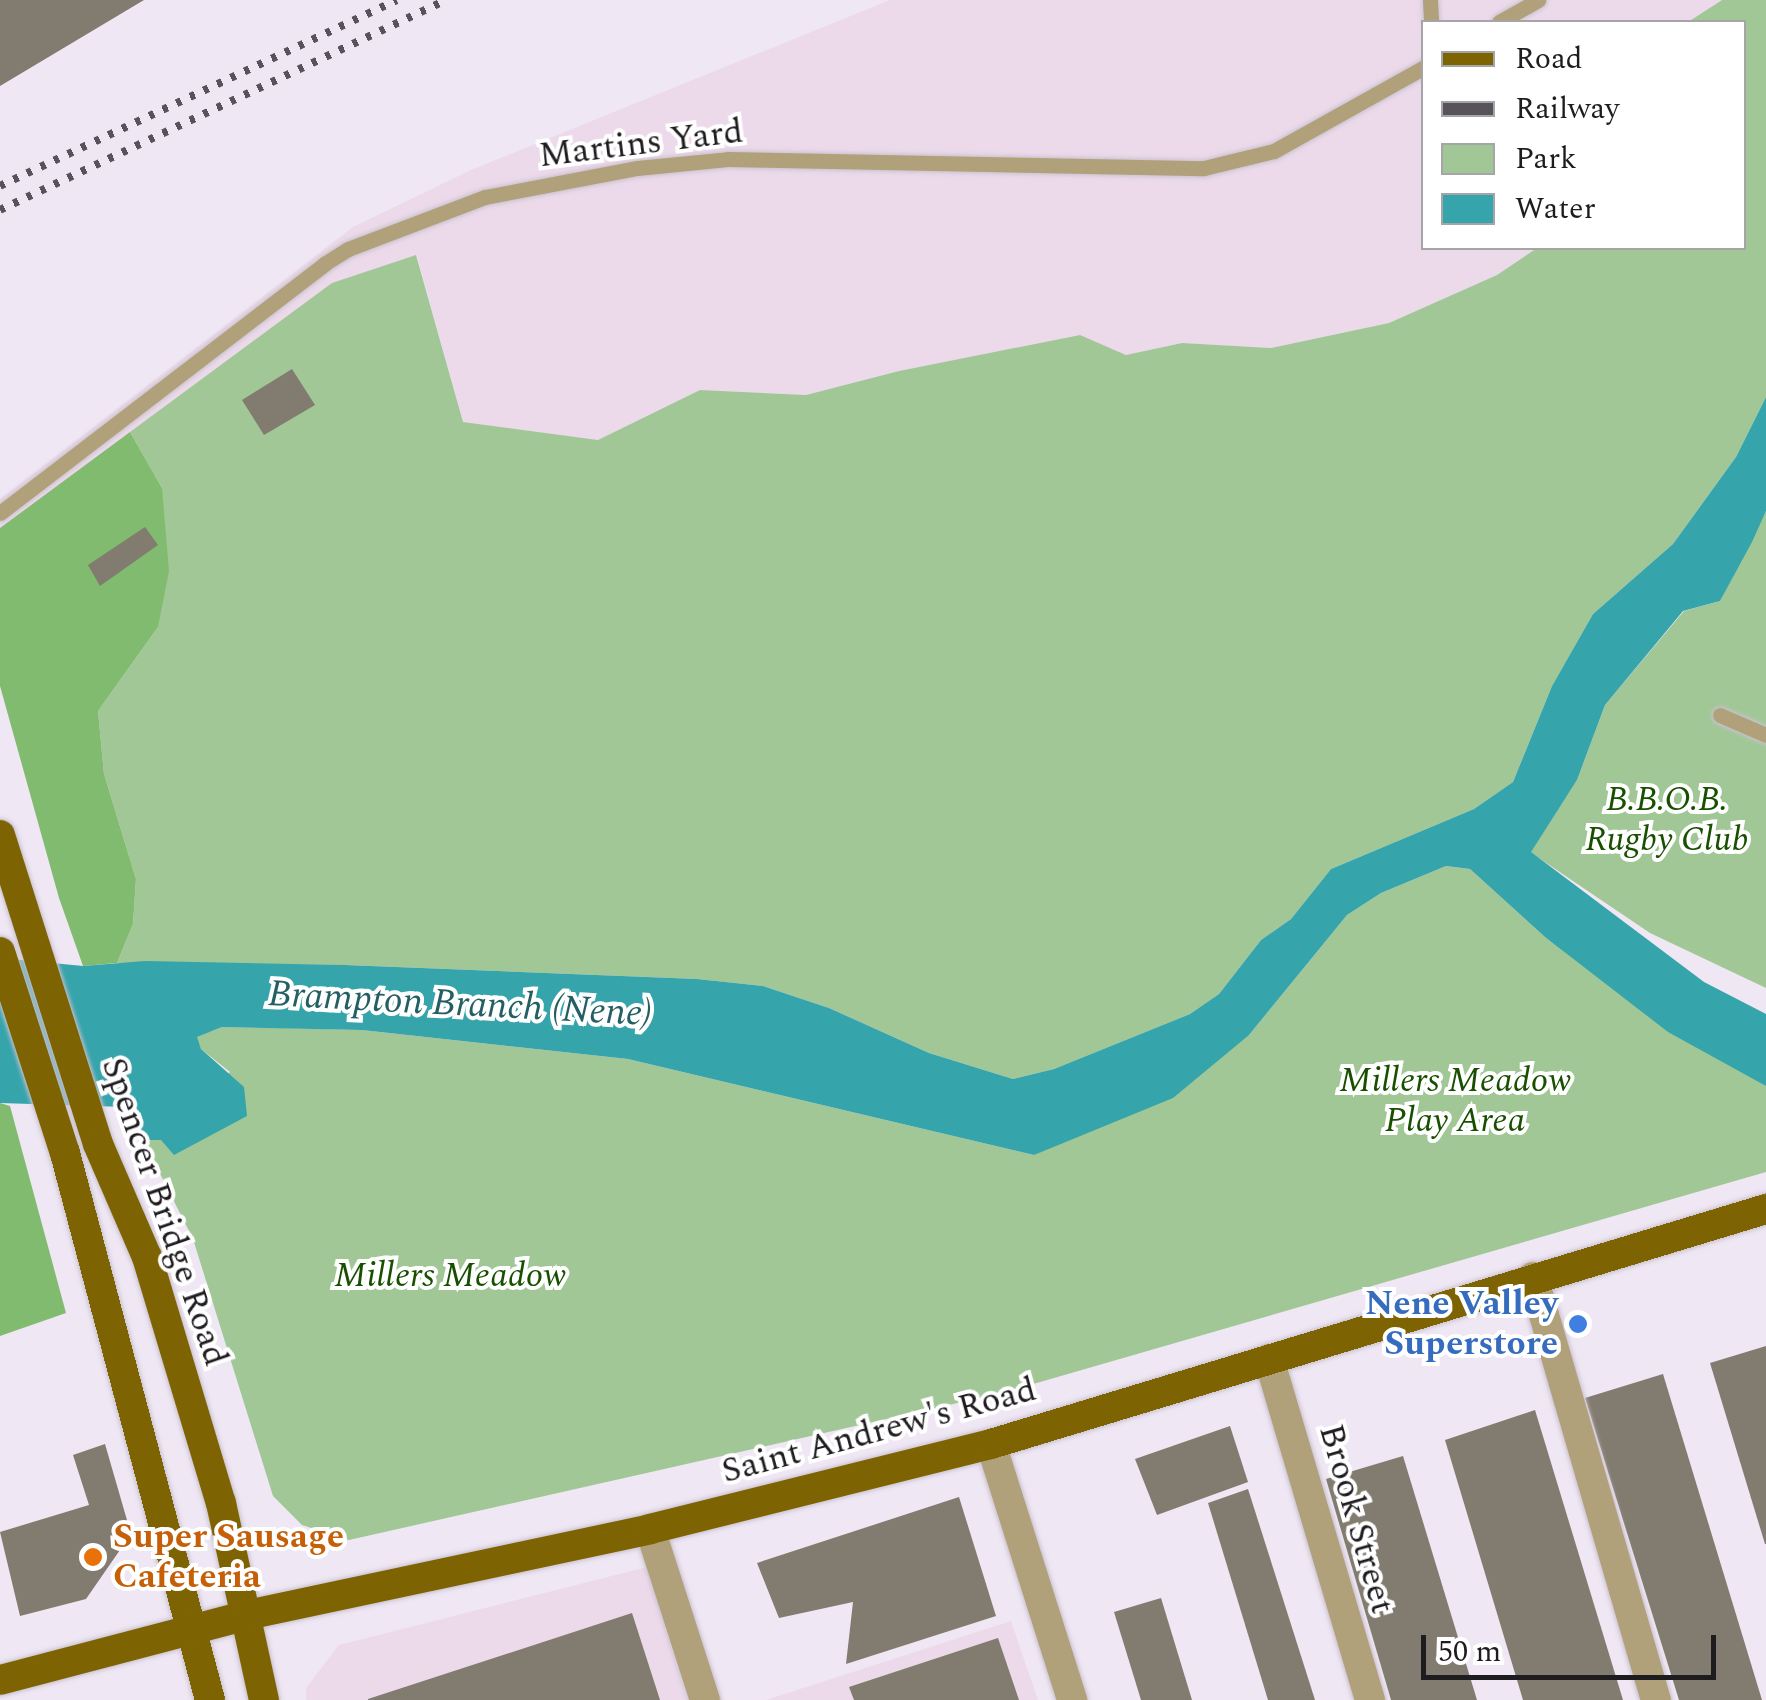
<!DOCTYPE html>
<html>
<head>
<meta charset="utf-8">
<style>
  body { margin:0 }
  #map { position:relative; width:1766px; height:1700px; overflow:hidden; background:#efe7f4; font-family:Spectral,serif }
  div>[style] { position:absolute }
  .industrial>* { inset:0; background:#ecdaeb }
  .green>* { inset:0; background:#a1c797 }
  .forest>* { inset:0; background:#81bb6f }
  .water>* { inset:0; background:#35a4ab }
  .building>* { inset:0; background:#827b6f }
  .roads { filter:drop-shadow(0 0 2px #cac2ce) drop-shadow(0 0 2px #cac2ce) }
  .lane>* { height:15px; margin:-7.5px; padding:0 7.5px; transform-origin:7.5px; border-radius:7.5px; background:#b0a17b }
  .street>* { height:30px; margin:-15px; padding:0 15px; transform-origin:15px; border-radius:15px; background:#b0a17b }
  .primary>* { height:30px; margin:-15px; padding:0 15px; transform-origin:15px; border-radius:15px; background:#7e6303 }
  .rail>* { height:8px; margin-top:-4px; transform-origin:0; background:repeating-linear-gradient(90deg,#58535a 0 5px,transparent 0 15px) }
  .dots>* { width:28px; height:28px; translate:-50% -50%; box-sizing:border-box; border:5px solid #fff; border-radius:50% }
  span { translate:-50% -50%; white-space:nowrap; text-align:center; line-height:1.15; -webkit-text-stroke:8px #fff; paint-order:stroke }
  .street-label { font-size:35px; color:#1f1c20 }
  .park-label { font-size:35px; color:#185000; font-style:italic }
  .shop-label { font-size:35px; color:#366cbe; font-weight:700 }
  .right { translate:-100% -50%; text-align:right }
  .food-label { font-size:35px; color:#c56008; font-weight:700 }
  .left { translate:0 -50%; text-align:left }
  .water-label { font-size:38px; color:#245f63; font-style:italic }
  .legend { position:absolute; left:1421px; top:20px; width:325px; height:230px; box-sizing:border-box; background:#fff; border:2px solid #a5a4a6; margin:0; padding:12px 18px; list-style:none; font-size:30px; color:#1f1c20 }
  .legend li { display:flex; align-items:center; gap:20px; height:50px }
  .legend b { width:50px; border:2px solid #a5a4a6 }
  .scale { position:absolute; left:1421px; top:1635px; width:295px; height:45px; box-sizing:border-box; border:5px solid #1f1c20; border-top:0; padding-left:12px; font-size:30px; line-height:35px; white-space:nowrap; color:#1f1c20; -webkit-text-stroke:8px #fff; paint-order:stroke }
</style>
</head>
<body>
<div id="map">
  <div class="industrial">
    <i style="clip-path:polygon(890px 0,1722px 0,1688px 22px,1424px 22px,1424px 248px,1537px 248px,1497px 275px,1389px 323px,1271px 348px,1182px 343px,1126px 355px,1079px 335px,899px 371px,806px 395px,700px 390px,598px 440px,463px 422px,417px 256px,0 528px,0 499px,353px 227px,471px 170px)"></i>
    <i style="clip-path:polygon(647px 1567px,687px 1700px,306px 1700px,306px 1688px,339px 1645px)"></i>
    <i style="clip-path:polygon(1011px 1621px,1038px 1700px,766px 1700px)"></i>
  </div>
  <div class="green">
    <i style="clip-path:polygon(1722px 0,1766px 0,1766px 397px,1736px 457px,1673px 544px,1593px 614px,1552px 686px,1513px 782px,1474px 809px,1331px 869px,1291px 919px,1261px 940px,1219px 994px,1190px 1014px,1054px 1069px,1013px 1079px,929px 1053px,829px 1008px,763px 986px,697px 979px,345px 965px,117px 963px,133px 924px,136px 879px,104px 774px,98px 711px,158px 627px,162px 488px,130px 432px,332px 283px,416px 255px,463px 422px,598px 440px,700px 390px,806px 395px,899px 371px,1080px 335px,1126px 355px,1182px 343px,1271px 348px,1389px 323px,1497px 275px,1537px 248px,1744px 248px,1744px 22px,1688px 22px)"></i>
    <i style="clip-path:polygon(1766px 511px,1766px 988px,1650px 933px,1530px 852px,1577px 780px,1605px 705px,1684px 611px,1720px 601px)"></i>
    <i style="clip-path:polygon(1446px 866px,1470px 869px,1545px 937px,1766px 1086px,1766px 1172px,1002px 1393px,349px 1540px,302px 1525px,273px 1496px,193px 1239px,143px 1140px,161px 1140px,230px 1072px,201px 1049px,196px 1037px,222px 1027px,280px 1028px,362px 1030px,628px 1059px,1034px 1155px,1249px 1035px,1347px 915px,1381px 893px)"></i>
  </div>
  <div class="forest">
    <i style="clip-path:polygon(130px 432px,162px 488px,169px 571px,158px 627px,98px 711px,104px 774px,136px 879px,133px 924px,117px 963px,83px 966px,59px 898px,0 686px,0 528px)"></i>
    <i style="clip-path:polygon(0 1103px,10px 1106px,66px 1313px,0 1336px)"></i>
  </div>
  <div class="water">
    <i style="clip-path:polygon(1766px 397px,1766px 511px,1752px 542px,1720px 601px,1683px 611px,1605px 705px,1577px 780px,1531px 852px,1704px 982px,1766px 1014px,1766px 1086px,1668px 1032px,1545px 937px,1470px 869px,1446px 866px,1381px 893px,1347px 915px,1249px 1035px,1173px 1098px,1034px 1155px,628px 1059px,362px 1030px,222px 1027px,197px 1037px,201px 1049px,244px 1087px,247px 1116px,174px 1155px,161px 1140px,143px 1140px,125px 1107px,0 1103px,0 958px,83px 966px,145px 961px,345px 965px,697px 979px,763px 986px,829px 1008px,929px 1053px,1013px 1079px,1054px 1069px,1190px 1014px,1219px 994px,1261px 940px,1291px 919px,1331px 869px,1474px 809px,1513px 782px,1552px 686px,1593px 614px,1673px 544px,1736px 457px)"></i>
  </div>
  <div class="building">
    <i style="clip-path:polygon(0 0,144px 0,0 86px)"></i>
    <i style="clip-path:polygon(292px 369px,315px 405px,264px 435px,242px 400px)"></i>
    <i style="clip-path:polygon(145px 527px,158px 545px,100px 586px,88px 565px)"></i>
    <i style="clip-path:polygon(1766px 1346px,1766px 1544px,1765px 1544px,1710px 1363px)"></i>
    <i style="clip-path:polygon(1663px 1374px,1762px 1700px,1679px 1700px,1585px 1398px)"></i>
    <i style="clip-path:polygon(1535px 1410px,1623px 1700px,1523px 1700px,1445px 1440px)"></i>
    <i style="clip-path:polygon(1230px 1426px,1248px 1482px,1157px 1515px,1135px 1459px)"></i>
    <i style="clip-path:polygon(105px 1444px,131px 1534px,86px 1599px,20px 1616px,0 1532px,89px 1505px,73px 1455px)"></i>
    <i style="clip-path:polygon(1403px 1456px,1477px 1700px,1391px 1700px,1326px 1479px)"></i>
    <i style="clip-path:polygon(1248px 1489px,1315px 1700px,1268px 1700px,1208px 1503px)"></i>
    <i style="clip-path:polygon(959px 1497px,996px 1616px,846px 1664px,853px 1602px,779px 1618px,757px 1563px)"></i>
    <i style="clip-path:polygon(1161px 1598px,1192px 1700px,1141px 1700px,1114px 1612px)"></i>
    <i style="clip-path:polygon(632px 1613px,660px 1700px,368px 1700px,368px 1699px)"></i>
    <i style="clip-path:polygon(998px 1638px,1019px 1700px,854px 1700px,849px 1687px)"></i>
  </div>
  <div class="roads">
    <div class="lane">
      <i style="left:1430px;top:0;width:22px;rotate:87deg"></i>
      <i style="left:1499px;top:22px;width:45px;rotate:-29.4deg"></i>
      <i style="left:0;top:513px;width:409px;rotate:-37.5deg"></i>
      <i style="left:324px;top:264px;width:28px;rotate:-32deg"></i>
      <i style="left:348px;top:249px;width:147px;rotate:-20.8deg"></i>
      <i style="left:485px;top:197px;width:155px;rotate:-10.8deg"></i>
      <i style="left:637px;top:168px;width:91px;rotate:-5.6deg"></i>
      <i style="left:728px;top:159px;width:476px;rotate:1.1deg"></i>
      <i style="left:1204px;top:168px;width:72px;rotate:-13.7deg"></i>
      <i style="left:1274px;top:151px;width:172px;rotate:-29.2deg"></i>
      <i style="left:1720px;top:715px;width:50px;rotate:23.5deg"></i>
    </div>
    <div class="street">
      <i style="left:1533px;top:1277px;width:441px;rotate:73.8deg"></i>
      <i style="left:1269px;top:1359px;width:356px;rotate:73.5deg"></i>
      <i style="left:991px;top:1444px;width:269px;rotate:72.4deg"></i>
      <i style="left:650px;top:1529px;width:180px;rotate:72.2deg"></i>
    </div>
    <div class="primary">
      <i style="left:0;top:835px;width:324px;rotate:72.4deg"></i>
      <i style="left:98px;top:1144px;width:123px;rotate:66.6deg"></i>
      <i style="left:147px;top:1257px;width:257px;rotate:73.3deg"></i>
      <i style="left:221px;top:1503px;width:202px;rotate:77.7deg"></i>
      <i style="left:0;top:952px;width:211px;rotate:72.1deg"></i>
      <i style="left:65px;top:1153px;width:566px;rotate:75.15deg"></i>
      <i style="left:0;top:1680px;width:255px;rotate:-14.7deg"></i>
      <i style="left:247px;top:1615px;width:412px;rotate:-12deg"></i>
      <i style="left:650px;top:1529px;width:351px;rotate:-14deg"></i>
      <i style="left:991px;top:1444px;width:810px;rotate:-16.87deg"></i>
    </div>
  </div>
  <div class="rail">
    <i style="left:0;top:186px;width:438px;rotate:-25.1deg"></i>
    <i style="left:0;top:210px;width:494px;rotate:-25.2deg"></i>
  </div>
  <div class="dots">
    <i style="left:1578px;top:1324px;background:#3f7fe0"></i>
    <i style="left:93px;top:1557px;background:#e8710a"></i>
  </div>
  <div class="street-label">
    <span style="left:641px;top:144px;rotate:-7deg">Martins Yard</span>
    <span style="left:164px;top:1212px;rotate:71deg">Spencer Bridge Road</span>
    <span style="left:879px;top:1431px;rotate:-15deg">Saint Andrew's Road</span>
    <span style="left:1356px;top:1519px;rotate:74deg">Brook Street</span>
  </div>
  <div class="park-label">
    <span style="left:1667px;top:820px">B.B.O.B.<br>Rugby Club</span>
    <span style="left:1455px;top:1101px">Millers Meadow<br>Play Area</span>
    <span style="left:450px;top:1276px">Millers Meadow</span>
  </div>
  <div class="shop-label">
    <span class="right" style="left:1558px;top:1324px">Nene Valley<br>Superstore</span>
  </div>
  <div class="food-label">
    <span class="left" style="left:113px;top:1557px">Super Sausage<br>Cafeteria</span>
  </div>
  <div class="water-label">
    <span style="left:460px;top:1005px;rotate:3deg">Brampton Branch (Nene)</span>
  </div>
  <ul class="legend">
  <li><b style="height:12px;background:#7e6303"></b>Road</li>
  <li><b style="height:12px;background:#58535a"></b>Railway</li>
  <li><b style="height:28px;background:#a1c797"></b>Park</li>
  <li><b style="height:28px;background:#35a4ab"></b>Water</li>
  </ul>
  <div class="scale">50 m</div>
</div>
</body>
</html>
